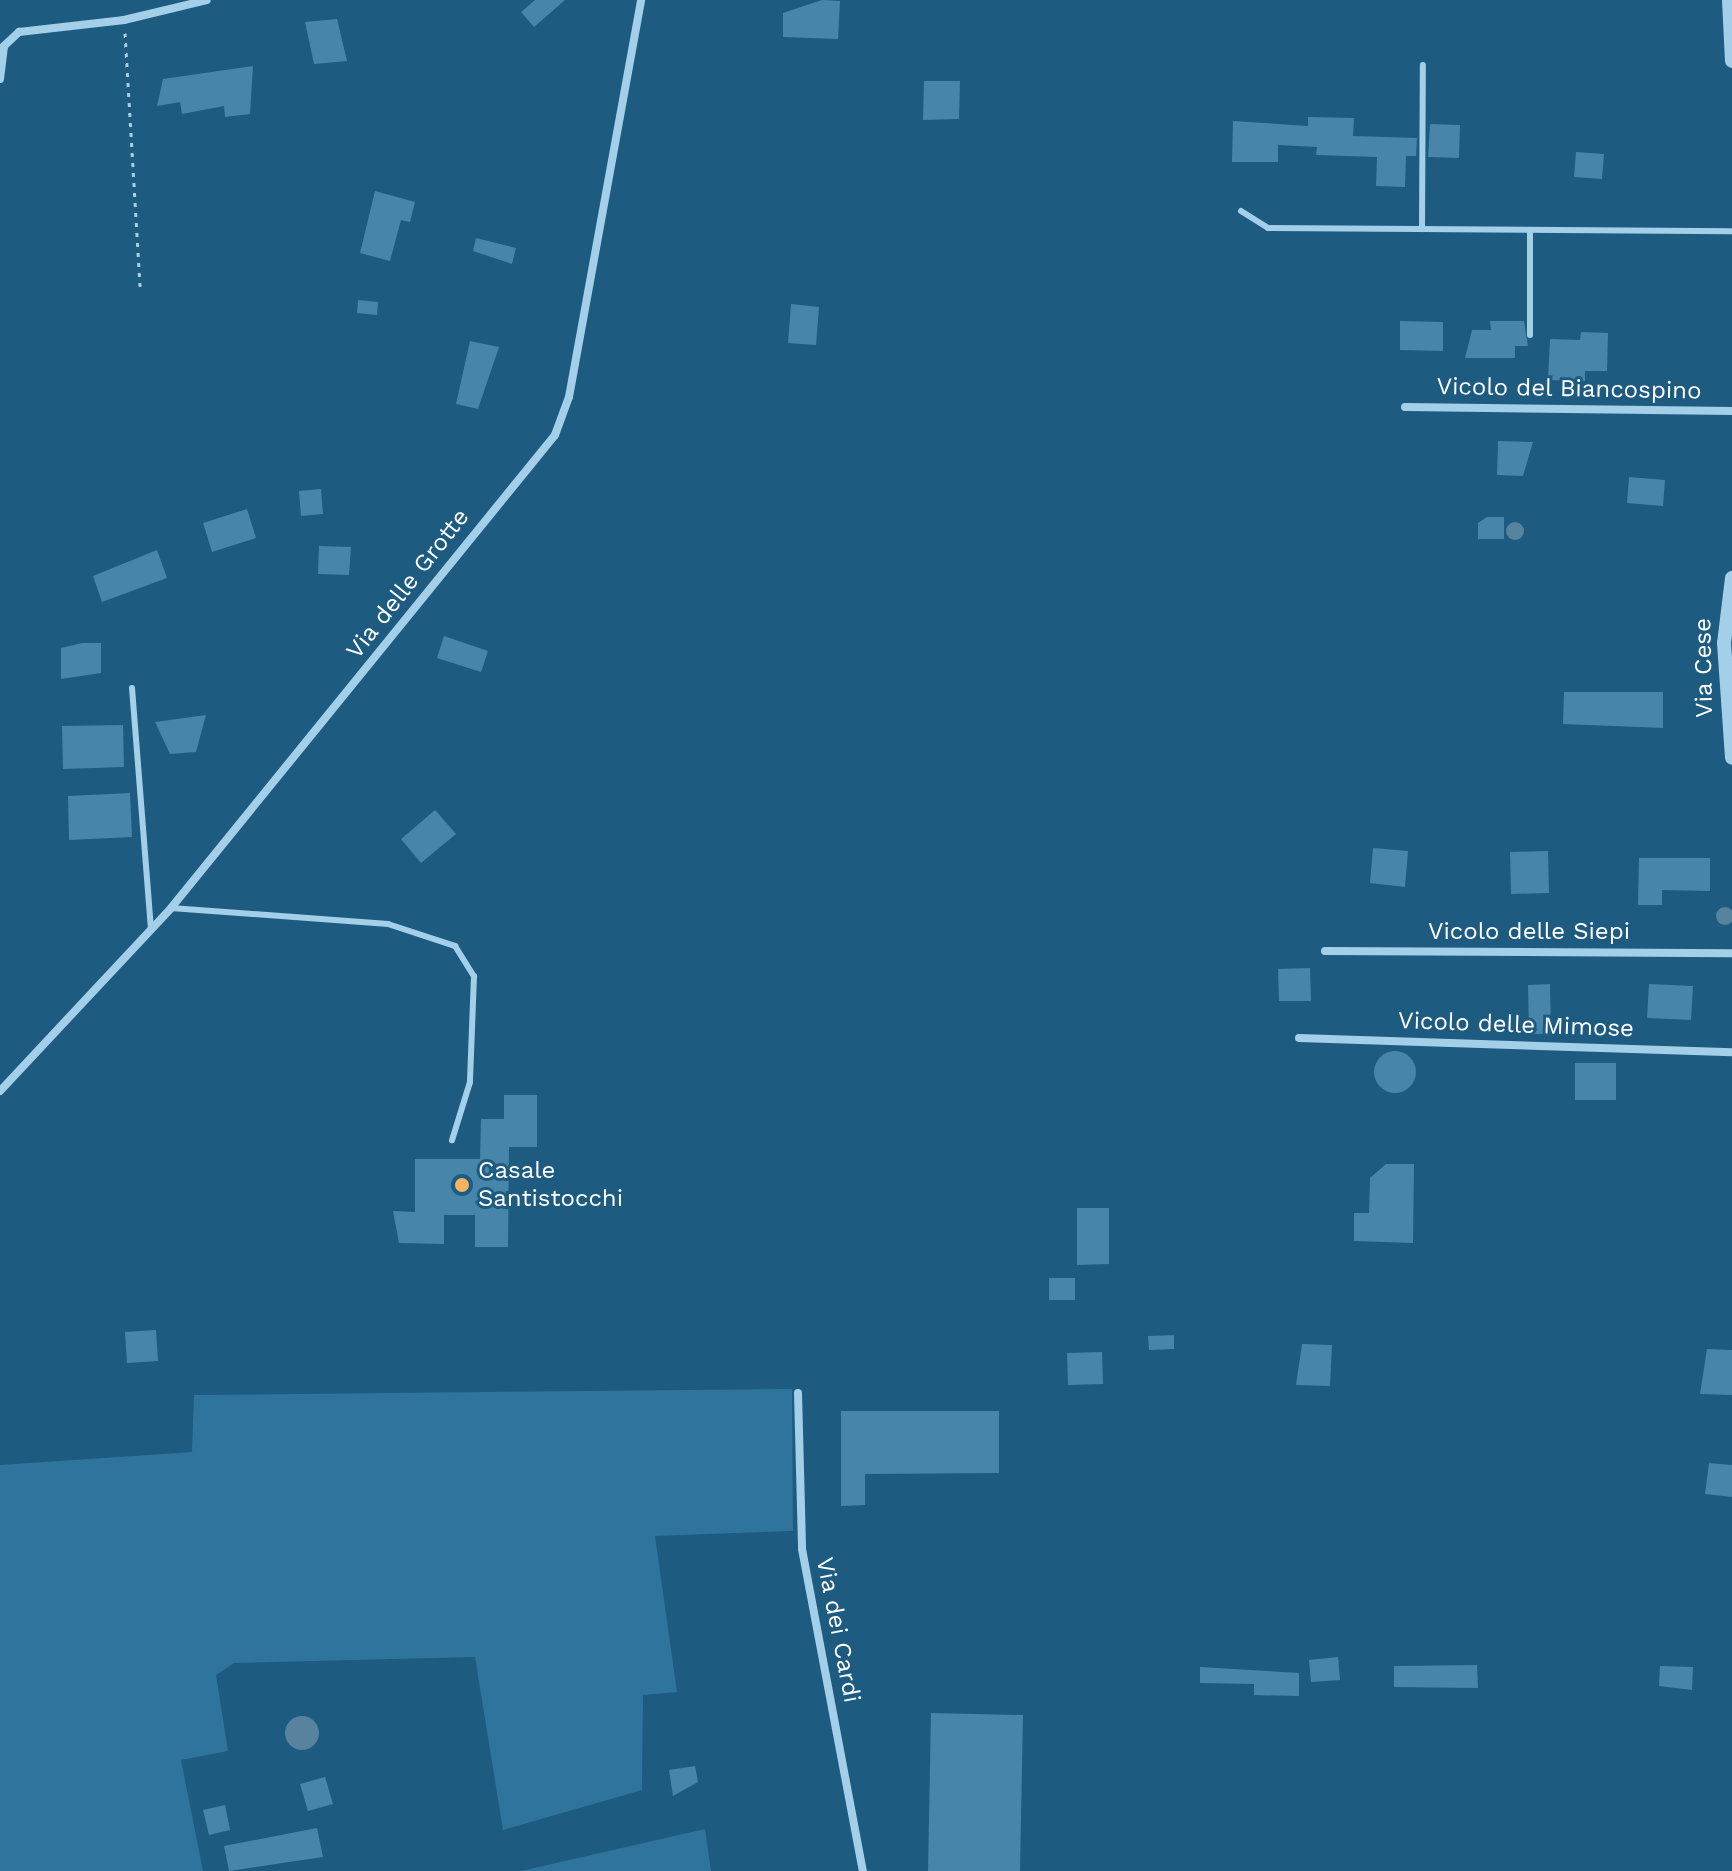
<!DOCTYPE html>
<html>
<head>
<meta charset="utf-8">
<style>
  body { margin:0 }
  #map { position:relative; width:1732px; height:1871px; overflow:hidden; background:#1e5b81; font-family:"Work Sans",sans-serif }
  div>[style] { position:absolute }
  .green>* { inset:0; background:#2e749d }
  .water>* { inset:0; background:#57839e }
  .round { border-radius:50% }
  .building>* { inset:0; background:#4785ab }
  .path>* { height:3px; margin-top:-1.5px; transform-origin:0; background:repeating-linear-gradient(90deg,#a4cfe9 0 4px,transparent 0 10px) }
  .service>* { height:6px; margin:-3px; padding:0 3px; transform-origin:3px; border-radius:3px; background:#a4cfe9 }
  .minor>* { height:8px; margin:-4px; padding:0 4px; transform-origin:4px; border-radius:4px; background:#a4cfe9 }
  .tertiary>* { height:14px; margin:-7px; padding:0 7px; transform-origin:7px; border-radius:7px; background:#a4cfe9 }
  .dots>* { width:22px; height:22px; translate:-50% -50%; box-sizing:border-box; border:4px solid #1e5b81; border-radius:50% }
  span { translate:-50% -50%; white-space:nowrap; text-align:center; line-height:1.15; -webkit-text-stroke:6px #1e5b81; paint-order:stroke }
  .street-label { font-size:24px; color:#fff }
  .poi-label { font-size:24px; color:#fff }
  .left { translate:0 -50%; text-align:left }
</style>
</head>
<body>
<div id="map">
  <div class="green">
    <i style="clip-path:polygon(792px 1389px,793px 1531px,655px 1536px,677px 1692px,643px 1695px,642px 1790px,503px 1830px,475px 1657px,234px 1663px,216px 1675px,228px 1751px,181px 1760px,203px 1871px,0 1871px,0 1465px,192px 1452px,194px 1395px)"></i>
    <i style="clip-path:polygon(705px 1829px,711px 1871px,521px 1871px)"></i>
  </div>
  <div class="water">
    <i class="round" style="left:1506px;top:522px;width:18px;height:18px"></i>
    <i class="round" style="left:1716px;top:907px;width:18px;height:18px"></i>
    <i class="round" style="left:285px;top:1716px;width:34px;height:34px"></i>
  </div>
  <div class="building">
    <i style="clip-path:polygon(535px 0,565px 0,534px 27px,521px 12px)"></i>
    <i style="clip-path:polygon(822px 0,840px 1px,838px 39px,783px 37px,783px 13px)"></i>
    <i style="clip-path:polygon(337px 19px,347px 61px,314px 64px,305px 22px)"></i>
    <i style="clip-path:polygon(253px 66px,250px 114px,225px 117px,224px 106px,182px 114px,180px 102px,157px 106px,163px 79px)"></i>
    <i style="clip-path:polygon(924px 81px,960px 81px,959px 119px,923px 120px)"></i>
    <i style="clip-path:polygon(1308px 117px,1354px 118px,1353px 136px,1417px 138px,1416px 156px,1406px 156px,1405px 187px,1376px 186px,1377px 157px,1316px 155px,1317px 147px,1278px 145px,1278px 162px,1232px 162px,1233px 121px,1308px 126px)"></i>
    <i style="clip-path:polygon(1430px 124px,1460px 125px,1459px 158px,1428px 157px)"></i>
    <i style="clip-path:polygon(1576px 152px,1604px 154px,1602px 179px,1574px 177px)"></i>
    <i style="clip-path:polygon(375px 191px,415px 202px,410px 222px,401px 220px,390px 261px,360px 253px)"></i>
    <i style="clip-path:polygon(476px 238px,516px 248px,512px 264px,473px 251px)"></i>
    <i style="clip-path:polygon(358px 300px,378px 302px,377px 315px,357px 313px)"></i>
    <i style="clip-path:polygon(791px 304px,819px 307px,816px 345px,788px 343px)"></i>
    <i style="clip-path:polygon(1400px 321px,1443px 322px,1443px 351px,1400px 350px)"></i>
    <i style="clip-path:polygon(1490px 321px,1524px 321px,1528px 346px,1515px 346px,1515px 358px,1465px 358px,1472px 330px,1491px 330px)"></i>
    <i style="clip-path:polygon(1581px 332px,1608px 333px,1607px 371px,1585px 371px,1585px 381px,1548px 380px,1550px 339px,1580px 340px)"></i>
    <i style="clip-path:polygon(470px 341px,499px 347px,478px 409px,456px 404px)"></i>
    <i style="clip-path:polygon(1498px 441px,1533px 442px,1523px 476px,1497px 475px)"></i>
    <i style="clip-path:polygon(1629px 477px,1665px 480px,1663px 506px,1627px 503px)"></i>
    <i style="clip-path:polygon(321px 489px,323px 514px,301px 516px,299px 491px)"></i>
    <i style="clip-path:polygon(247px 509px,256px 538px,212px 552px,203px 523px)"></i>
    <i style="clip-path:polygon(1487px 517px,1504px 517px,1504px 539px,1478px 539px,1478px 523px)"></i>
    <i style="clip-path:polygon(319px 546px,351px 547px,349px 575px,318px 574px)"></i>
    <i style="clip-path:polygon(157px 550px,167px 578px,102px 602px,93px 576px)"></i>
    <i style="clip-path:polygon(444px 636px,488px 651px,481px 672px,437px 658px)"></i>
    <i style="clip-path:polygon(82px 643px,101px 643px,101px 673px,61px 679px,61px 648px)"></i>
    <i style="clip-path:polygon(1564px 692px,1663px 692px,1663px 728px,1563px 724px)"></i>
    <i style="clip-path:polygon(206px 715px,196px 752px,170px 754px,155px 722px)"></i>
    <i style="clip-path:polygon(123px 725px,124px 767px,63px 769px,62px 726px)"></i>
    <i style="clip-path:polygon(130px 793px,132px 837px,69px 840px,68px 796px)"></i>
    <i style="clip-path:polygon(435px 810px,456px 834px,421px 863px,401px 839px)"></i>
    <i style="clip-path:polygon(1373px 848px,1408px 851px,1405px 887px,1370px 883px)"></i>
    <i style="clip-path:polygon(1548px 851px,1549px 893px,1511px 894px,1510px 852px)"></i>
    <i style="clip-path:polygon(1639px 858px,1710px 858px,1710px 891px,1662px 890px,1662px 905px,1638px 905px)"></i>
    <i style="clip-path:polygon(1310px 968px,1311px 1001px,1279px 1001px,1278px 969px)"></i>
    <i style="clip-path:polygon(1550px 984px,1551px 1034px,1529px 1034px,1528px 985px)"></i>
    <i style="clip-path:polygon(1649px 984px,1693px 986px,1691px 1020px,1647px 1018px)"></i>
    <i class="round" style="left:1374px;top:1051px;width:42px;height:42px"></i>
    <i style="clip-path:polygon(1575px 1063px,1616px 1063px,1616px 1100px,1575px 1100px)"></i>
    <i style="clip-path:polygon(504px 1095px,537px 1095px,537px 1147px,509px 1147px,508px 1247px,475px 1247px,475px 1215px,444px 1215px,444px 1244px,399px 1243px,393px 1211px,415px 1212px,415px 1159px,480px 1159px,481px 1119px,504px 1119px)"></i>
    <i style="clip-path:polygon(1386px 1164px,1414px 1164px,1413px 1243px,1354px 1241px,1354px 1213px,1369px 1213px,1370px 1178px)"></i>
    <i style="clip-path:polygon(1077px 1208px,1109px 1208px,1109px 1264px,1077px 1265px)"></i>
    <i style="clip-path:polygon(1049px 1278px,1075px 1278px,1075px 1300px,1049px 1300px)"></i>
    <i style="clip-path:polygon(156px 1330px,158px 1361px,127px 1363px,125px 1332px)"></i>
    <i style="clip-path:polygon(1174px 1335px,1174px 1349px,1149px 1350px,1148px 1336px)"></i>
    <i style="clip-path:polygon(1302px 1344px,1332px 1345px,1330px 1386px,1296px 1385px)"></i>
    <i style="clip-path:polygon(1707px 1349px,1732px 1350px,1732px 1395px,1700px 1394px)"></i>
    <i style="clip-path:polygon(1102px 1352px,1103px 1384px,1068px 1385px,1067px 1353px)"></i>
    <i style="clip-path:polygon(841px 1411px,999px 1411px,999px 1473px,865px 1474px,865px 1505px,841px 1506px)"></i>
    <i style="clip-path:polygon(1709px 1463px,1732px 1465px,1732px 1497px,1705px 1494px)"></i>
    <i style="clip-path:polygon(1338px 1657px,1340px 1680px,1311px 1682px,1309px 1660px)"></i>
    <i style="clip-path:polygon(1477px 1665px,1478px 1688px,1394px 1687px,1394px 1666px)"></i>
    <i style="clip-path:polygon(1660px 1666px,1693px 1667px,1692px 1690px,1659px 1686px)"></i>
    <i style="clip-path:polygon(1200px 1667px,1299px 1673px,1299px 1696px,1254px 1695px,1254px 1684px,1200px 1683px)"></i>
    <i style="clip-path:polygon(931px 1713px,1023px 1715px,1020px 1871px,928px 1871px)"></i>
    <i style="clip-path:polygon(695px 1766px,698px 1782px,673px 1796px,669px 1770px)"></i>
    <i style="clip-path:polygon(325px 1777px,333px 1804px,308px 1811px,300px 1784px)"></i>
    <i style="clip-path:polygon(225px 1805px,230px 1830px,209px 1835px,203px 1810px)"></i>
    <i style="clip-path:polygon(317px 1828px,323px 1857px,229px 1871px,224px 1846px)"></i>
  </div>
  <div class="path">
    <i style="left:125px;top:33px;width:256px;rotate:86.6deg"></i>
  </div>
  <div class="service">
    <i style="left:1241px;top:211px;width:32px;rotate:32deg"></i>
    <i style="left:1268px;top:228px;width:464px;rotate:0.4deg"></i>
    <i style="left:1422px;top:229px;width:164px;rotate:-89.7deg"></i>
    <i style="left:1530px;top:230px;width:105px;rotate:90deg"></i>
    <i style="left:132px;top:688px;width:243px;rotate:85.5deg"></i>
    <i style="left:171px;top:908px;width:218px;rotate:4.2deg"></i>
    <i style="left:388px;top:924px;width:71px;rotate:18.2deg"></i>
    <i style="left:455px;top:946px;width:36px;rotate:58deg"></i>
    <i style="left:474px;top:976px;width:106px;rotate:92.2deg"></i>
    <i style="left:470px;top:1082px;width:61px;rotate:107.2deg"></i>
  </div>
  <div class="minor">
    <i style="left:0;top:79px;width:33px;rotate:-83deg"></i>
    <i style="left:4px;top:46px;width:21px;rotate:-43deg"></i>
    <i style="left:19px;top:32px;width:106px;rotate:-6.5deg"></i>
    <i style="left:124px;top:20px;width:85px;rotate:-13.5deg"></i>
    <i style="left:1405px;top:407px;width:327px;rotate:0.7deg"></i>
    <i style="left:1325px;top:951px;width:407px;rotate:0.3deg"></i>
    <i style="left:1299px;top:1038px;width:433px;rotate:1.9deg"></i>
    <i style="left:0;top:1091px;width:250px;rotate:-46.9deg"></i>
    <i style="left:171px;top:908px;width:609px;rotate:-50.93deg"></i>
    <i style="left:555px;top:435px;width:40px;rotate:-69.8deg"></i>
    <i style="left:569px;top:397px;width:403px;rotate:-79.7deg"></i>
    <i style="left:798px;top:1393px;width:156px;rotate:88.5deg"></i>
    <i style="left:802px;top:1549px;width:328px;rotate:79.3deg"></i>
  </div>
  <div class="tertiary">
    <i style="left:1729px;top:0;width:61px;rotate:87.2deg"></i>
    <i style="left:1732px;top:578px;width:65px;rotate:97deg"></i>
    <i style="left:1724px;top:643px;width:115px;rotate:86deg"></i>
  </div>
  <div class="dots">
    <i style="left:462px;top:1185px;background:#f7b263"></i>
  </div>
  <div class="street-label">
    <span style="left:1569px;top:389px;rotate:1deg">Vicolo del Biancospino</span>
    <span style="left:408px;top:584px;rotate:-52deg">Via delle Grotte</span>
    <span style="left:1704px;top:668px;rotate:-91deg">Via Cese</span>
    <span style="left:1529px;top:932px">Vicolo delle Siepi</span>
    <span style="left:1516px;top:1025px;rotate:2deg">Vicolo delle Mimose</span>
    <span style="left:838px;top:1630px;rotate:79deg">Via dei Cardi</span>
  </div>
  <div class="poi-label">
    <span class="left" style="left:478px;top:1185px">Casale<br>Santistocchi</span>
  </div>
</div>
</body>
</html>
